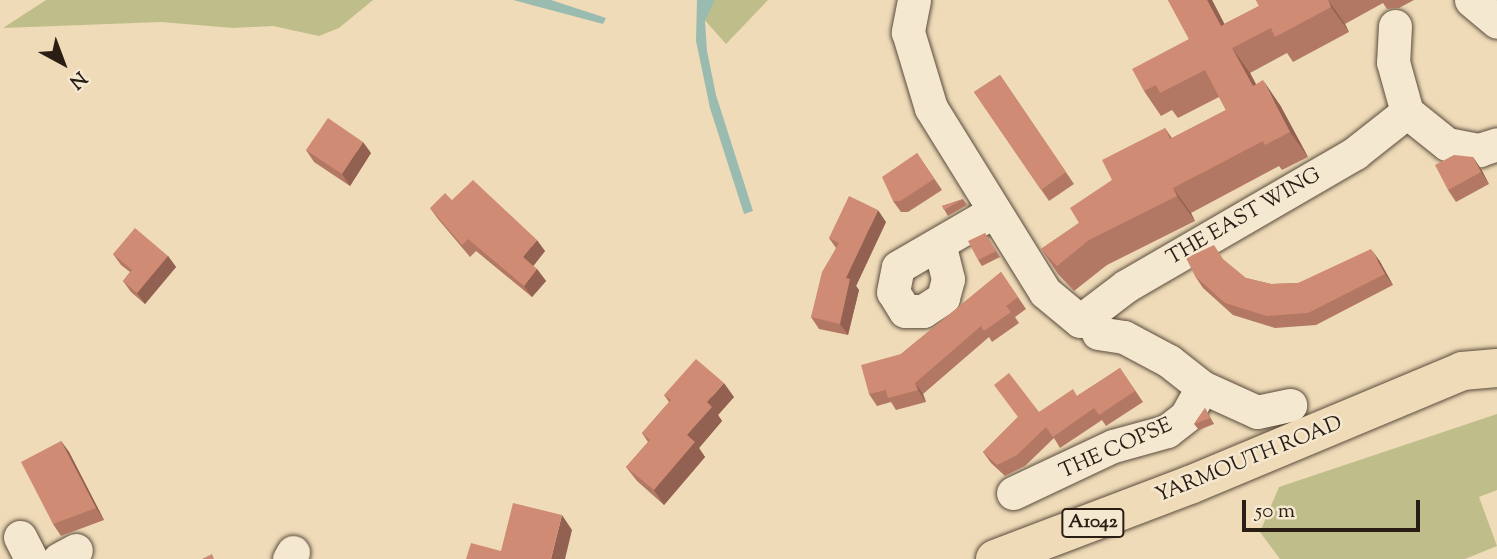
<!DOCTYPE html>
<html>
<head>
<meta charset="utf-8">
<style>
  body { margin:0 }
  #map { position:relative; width:1497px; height:559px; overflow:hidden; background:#efdbb8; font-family:"Sorts Mill Goudy",serif }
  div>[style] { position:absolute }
  .green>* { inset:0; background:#bfbe8a }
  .water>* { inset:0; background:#9abbb0 }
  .roads { filter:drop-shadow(0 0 2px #5a4c3d) drop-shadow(0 0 2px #5a4c3d) }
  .minor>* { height:33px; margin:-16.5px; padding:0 16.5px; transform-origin:16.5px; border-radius:16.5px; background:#f5e8d1 }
  .highway>* { height:38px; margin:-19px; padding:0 19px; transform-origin:19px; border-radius:19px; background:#efdbb8 }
  .wall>* { inset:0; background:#b37864 }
  .shaded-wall>* { inset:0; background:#926151 }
  .building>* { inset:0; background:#d08b74 }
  span { translate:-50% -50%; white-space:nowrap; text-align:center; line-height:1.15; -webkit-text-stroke:5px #f5e8d1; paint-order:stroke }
  .shield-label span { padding:2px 5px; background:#f5e8d1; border:2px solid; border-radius:5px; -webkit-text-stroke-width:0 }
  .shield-label { font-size:19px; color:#291d14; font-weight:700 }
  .street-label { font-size:21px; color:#291d14 }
  .north { position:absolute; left:28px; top:28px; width:70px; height:70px; -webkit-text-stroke:5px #f5e8d1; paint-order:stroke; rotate:139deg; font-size:19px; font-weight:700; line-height:28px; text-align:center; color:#291d14 }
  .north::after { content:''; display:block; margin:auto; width:24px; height:32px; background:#291d14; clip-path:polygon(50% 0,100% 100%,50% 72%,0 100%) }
  .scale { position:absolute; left:1242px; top:500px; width:178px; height:32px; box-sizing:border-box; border:4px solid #291d14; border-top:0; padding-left:9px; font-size:21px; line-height:24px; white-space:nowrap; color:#291d14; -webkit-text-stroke:5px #f5e8d1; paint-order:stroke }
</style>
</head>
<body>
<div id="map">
  <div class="green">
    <i style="clip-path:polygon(46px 0,373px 0,339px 28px,319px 36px,273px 26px,233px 28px,161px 22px,3px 28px)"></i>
    <i style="clip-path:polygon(701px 0,768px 0,726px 44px,702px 17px)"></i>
    <i style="clip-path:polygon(1497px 414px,1497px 490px,1479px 497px,1497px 546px,1465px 559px,1280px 559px,1260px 532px,1279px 487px)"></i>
  </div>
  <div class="water">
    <i style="clip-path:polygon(513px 0,551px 0,606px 18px,603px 24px)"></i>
    <i style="clip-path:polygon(697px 0,715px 0,705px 21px,707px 51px,716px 95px,753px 211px,744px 214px,710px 108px,696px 41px)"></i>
  </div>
  <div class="roads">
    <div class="minor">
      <i style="left:914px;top:0;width:33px;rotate:101deg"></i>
      <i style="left:908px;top:32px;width:79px;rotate:73.2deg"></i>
      <i style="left:931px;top:108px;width:216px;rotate:58.2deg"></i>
      <i style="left:1045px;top:292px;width:45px;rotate:39.6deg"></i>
      <i style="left:1080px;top:321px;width:58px;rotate:-37.3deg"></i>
      <i style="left:1126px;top:286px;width:265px;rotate:-30.1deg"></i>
      <i style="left:1355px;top:153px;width:66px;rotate:-38.3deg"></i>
      <i style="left:1471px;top:0;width:34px;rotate:40deg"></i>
      <i style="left:1395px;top:26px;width:36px;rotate:93deg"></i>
      <i style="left:1393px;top:62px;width:52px;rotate:74.4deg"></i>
      <i style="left:1407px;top:112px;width:51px;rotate:38.7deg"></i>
      <i style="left:1447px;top:144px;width:33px;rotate:11deg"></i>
      <i style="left:1479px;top:150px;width:19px;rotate:-18deg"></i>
      <i style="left:940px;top:247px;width:33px;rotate:76deg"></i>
      <i style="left:948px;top:279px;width:20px;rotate:105deg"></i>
      <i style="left:943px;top:298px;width:24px;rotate:147deg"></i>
      <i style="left:923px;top:311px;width:18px;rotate:180deg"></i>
      <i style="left:905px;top:311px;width:22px;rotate:-122deg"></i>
      <i style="left:893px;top:292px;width:25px;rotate:-79deg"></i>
      <i style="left:898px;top:267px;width:110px;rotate:-30.1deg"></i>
      <i style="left:1098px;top:333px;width:26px;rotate:9deg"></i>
      <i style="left:1124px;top:337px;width:51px;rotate:28.1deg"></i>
      <i style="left:1169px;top:361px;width:42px;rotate:38.2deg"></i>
      <i style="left:1202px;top:387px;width:60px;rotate:24.4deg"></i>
      <i style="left:1257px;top:412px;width:34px;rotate:-12deg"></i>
      <i style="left:1013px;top:493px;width:110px;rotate:-25.2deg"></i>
      <i style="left:1113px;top:446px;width:56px;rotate:-15.5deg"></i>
      <i style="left:1167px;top:431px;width:24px;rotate:-38deg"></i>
      <i style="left:1186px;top:416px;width:33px;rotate:-61deg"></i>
      <i style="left:20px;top:537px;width:25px;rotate:63deg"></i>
      <i style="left:59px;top:559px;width:19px;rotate:-28deg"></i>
      <i style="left:289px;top:559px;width:8px;rotate:-60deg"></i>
    </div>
    <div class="highway">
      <i style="left:995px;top:559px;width:209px;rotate:-20.8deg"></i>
      <i style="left:1190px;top:485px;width:295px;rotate:-22.7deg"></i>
      <i style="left:1462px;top:371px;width:35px;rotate:-5deg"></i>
    </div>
  </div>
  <div class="wall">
    <i style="clip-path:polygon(1168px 0,1212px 0,1224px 24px,1259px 6px,1256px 0,1414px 0,1399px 8px,1387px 9px,1383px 3px,1345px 24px,1349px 32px,1293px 62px,1287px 53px,1250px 73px,1256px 84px,1280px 105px,1308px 157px,1282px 170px,1279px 166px,1191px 213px,1195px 221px,1107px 265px,1074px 291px,1058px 274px,1041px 249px,1079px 223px,1112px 180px,1165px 128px,1172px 138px,1226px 110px,1219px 97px,1178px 118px,1172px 110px,1161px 116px,1144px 91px,1189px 39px)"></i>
    <i style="clip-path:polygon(1000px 75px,1074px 184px,1049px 201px,974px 92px)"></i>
    <i style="clip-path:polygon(306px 150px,371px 153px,350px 186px,314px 162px)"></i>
    <i style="clip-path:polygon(917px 153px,942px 190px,908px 212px,901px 212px,893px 201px)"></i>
    <i style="clip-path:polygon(1473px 157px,1481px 169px,1489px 184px,1456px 202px,1448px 190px)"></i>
    <i style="clip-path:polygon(963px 199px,967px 205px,948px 216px,942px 206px)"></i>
    <i style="clip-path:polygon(430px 208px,545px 251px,533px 266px,537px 269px,546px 281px,532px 297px,476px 251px,470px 257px,438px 219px)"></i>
    <i style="clip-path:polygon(886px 222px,856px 286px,859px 290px,848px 335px,819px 329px,811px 317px,836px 248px,829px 238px)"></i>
    <i style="clip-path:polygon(985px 233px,1000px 257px,982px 266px,978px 260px)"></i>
    <i style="clip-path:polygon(113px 254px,168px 256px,176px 267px,145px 304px,131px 292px,123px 281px,130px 272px,121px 265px)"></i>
    <i style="clip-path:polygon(1379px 260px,1393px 285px,1316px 325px,1275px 328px,1233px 315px,1203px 288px,1195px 276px,1246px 278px,1271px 284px,1298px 283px)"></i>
    <i style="clip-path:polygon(1001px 272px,1026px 309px,1015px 317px,1019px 323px,992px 342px,989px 337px,923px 394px,926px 402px,896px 410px,891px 402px,877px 406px,869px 394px,901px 354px)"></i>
    <i style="clip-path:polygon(1120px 368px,1143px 402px,1106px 426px,1102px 420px,1060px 448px,1054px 438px,1025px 466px,1005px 476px,991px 463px,983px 452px,1018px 417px,1039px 412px,1077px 396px)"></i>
    <i style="clip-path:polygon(664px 395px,734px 397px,718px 415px,722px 421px,699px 448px,705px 457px,664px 505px,637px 481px,626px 467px,648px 442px,642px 433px,669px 402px)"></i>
    <i style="clip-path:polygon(1205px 408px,1214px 424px,1199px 430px,1194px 424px)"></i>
    <i style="clip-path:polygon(61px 441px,69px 452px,104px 520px,61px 536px,53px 524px)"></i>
  </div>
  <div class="shaded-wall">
    <i style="clip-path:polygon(1207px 0,1212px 0,1236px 46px,1221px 26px)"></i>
    <i style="clip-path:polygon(1328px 0,1345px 24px,1349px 32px,1331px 7px)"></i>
    <i style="clip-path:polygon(1232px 48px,1250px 73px,1270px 111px,1253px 86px)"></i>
    <i style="clip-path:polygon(1263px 80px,1280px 105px,1308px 157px,1290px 132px)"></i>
    <i style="clip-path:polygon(363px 142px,371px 153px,350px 186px,342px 174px)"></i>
    <i style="clip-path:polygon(1473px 157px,1481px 169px,1489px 184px,1481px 172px)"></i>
    <i style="clip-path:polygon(1173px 188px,1191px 213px,1195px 221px,1177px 196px)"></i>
    <i style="clip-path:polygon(878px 210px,886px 222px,856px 286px,859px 290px,848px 335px,840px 324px,846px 278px)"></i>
    <i style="clip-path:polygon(537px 240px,545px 251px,531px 269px,523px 257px)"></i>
    <i style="clip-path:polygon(1371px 249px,1379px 260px,1393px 285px,1385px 274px)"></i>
    <i style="clip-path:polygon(168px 256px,176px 267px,145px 304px,137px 293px)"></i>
    <i style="clip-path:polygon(537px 269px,546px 281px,532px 297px,524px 286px)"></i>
    <i style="clip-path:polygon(724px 383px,734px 397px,718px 415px,722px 421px,699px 448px,705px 457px,664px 505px,654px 490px,707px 402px)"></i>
    <i style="clip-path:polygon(915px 383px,923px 394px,926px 402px,918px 390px)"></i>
    <i style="clip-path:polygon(61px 441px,69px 452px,104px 520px,96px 508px)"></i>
    <i style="clip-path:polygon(562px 515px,572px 530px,565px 559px,551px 559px)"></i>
  </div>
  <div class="building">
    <i style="clip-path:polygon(1168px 0,1207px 0,1221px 26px,1259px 6px,1256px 0,1328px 0,1331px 7px,1275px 37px,1271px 28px,1232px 48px,1253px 86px,1263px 80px,1290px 132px,1265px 145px,1263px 141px,1173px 188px,1177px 196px,1089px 240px,1057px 266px,1041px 249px,1079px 223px,1070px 208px,1112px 180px,1102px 160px,1165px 128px,1170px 139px,1226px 110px,1205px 70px,1160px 93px,1156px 85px,1144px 91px,1132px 69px,1189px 39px)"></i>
    <i style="clip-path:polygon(1000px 75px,1066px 172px,1041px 190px,974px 92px)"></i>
    <i style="clip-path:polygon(328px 118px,363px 142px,342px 174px,306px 150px)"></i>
    <i style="clip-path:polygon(917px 153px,934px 179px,900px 201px,893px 201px,882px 177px)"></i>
    <i style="clip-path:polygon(1454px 155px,1473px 157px,1481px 172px,1448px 190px,1435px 165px)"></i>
    <i style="clip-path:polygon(473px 180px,537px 240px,523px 257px,537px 269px,524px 286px,468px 239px,462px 245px,430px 208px,445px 193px,452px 200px)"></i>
    <i style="clip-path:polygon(849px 196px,878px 210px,846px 278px,850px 279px,840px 324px,811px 317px,822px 272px,839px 243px,829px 238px)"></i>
    <i style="clip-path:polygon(963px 199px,944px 210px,942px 206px)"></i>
    <i style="clip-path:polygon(135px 228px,168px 256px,137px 293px,123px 281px,132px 270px,113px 254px)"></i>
    <i style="clip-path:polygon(985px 233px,996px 251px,978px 260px,968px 241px)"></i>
    <i style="clip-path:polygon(1214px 245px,1223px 259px,1246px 278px,1271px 284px,1298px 283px,1371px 249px,1385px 274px,1308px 313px,1267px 316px,1225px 303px,1195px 276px,1186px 258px)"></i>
    <i style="clip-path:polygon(1001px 272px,1018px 297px,1006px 306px,1011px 312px,984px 331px,981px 326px,915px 383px,918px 390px,888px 398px,886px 390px,869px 394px,861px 365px,901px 354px)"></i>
    <i style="clip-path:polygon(696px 359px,724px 383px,707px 402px,712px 407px,687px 435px,695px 442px,654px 490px,626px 467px,650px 440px,642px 433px,671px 400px,664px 395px)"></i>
    <i style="clip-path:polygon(1120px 368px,1135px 391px,1099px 415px,1094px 408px,1053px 437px,1046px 427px,1017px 455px,997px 465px,983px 452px,1018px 417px,994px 385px,1009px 373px,1039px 412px,1073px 389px,1077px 396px)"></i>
    <i style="clip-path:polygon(1205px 408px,1210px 418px,1194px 424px)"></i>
    <i style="clip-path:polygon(61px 441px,96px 508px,53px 524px,21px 462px)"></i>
    <i style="clip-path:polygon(513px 503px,562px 515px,551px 559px,466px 559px,471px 543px,501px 551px)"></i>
    <i style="clip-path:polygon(212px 554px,214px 559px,202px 559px)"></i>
  </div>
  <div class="shield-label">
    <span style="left:1093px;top:523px">A1042</span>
  </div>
  <div class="street-label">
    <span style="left:1244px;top:217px;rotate:-30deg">THE EAST WING</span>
    <span style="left:1116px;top:449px;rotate:-24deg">THE COPSE</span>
    <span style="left:1249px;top:460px;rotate:-22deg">YARMOUTH ROAD</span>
  </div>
  <div class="north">N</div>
  <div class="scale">50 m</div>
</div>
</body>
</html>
